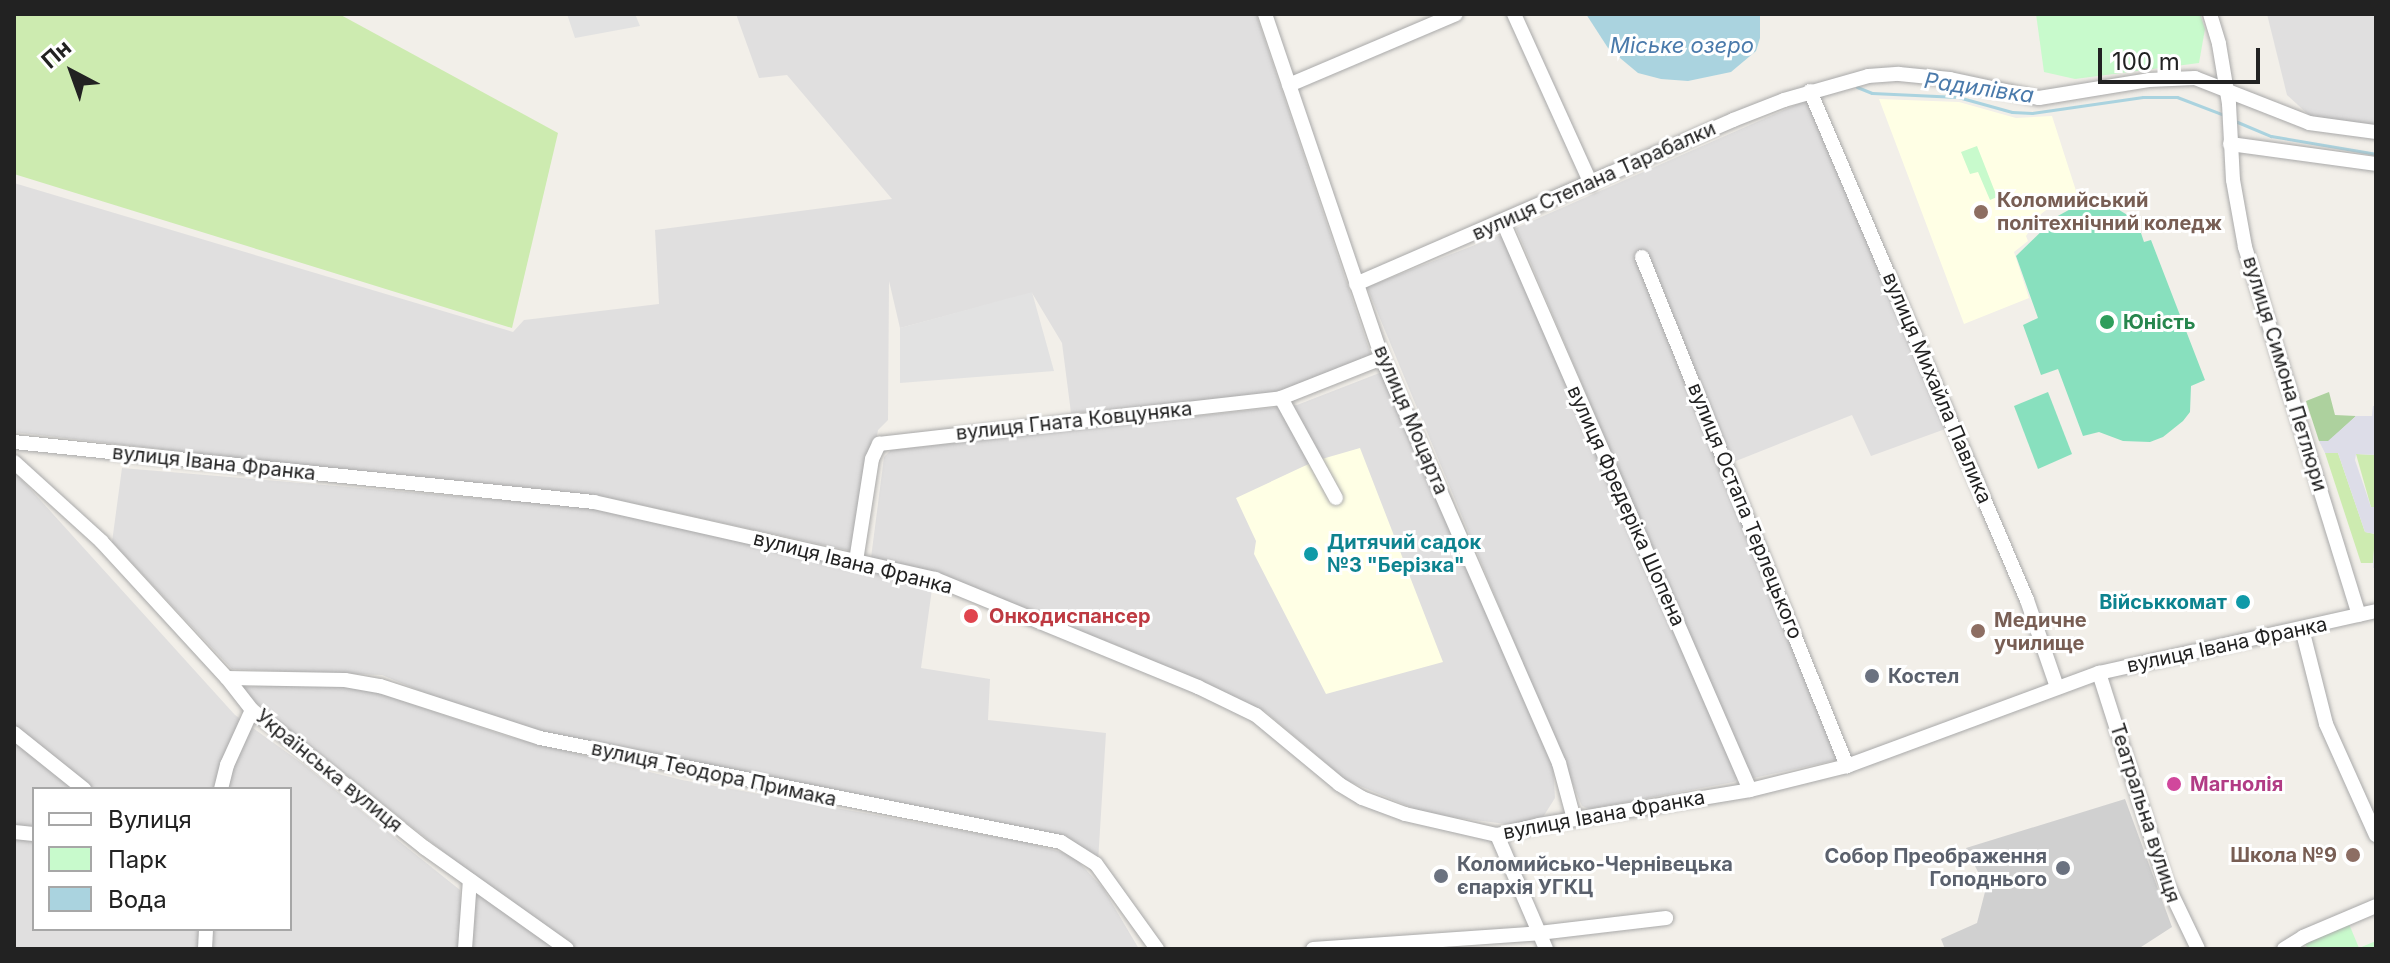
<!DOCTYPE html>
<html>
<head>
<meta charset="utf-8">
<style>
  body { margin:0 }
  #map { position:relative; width:2390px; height:963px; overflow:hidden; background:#f2efe9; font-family:Inter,sans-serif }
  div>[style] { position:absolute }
  .residential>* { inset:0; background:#e0dfdf }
  .education>* { inset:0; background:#ffffe5 }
  .religious>* { inset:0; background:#d0d0d0 }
  .grass>* { inset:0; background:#cdebb0 }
  .forest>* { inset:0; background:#add19e }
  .park>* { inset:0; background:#c8facc }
  .pitch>* { inset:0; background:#88e0be }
  .parking>* { inset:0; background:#e2e2e2 }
  .plaza>* { inset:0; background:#dddde8 }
  .water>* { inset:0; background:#aad3df }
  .stream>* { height:3px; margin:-1.5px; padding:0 1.5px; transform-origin:1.5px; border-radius:1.5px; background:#aad3df }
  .roads { filter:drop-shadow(0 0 2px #a9a9a9) drop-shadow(0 0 2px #a9a9a9) }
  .minor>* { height:14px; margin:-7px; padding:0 7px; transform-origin:7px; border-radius:7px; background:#fff }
  .dots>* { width:22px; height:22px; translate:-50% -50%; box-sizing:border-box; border:4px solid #fff; border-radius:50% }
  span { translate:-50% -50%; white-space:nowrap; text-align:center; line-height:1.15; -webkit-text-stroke:6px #fff; paint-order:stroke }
  .street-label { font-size:20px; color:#222 }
  .education-label { font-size:20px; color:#785e54; font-weight:700 }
  .left { translate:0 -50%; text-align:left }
  .right { translate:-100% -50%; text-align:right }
  .leisure-label { font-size:20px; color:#27864d; font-weight:700 }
  .culture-label { font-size:20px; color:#0d838f; font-weight:700 }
  .health-label { font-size:20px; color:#be3a42; font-weight:700 }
  .worship-label { font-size:20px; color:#5b616d; font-weight:700 }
  .hotel-label { font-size:20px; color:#b23c85; font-weight:700 }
  .water-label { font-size:22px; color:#4a7aab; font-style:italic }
  .frame { position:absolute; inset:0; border:16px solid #222; pointer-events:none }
  .legend { position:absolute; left:32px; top:787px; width:260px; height:144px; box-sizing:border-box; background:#fff; border:2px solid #a7a7a7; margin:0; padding:10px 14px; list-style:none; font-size:24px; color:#222 }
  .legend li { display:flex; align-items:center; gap:16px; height:40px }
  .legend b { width:40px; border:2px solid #a7a7a7 }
  .north { position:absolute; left:32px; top:32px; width:80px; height:80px; -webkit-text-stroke:6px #fff; paint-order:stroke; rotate:319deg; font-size:22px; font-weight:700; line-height:32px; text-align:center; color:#222 }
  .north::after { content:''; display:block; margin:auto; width:28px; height:36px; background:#222; clip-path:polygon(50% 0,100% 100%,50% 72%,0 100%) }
  .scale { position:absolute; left:2098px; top:48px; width:162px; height:36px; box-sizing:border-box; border:4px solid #222; border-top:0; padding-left:10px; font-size:24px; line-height:28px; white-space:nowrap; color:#222; -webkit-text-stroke:6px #fff; paint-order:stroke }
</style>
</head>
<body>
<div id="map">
  <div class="residential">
    <i style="clip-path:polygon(736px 14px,1256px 14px,1371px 355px,1284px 393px,1071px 413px,1062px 343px,1032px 293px,900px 328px,889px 281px,888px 420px,878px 430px,856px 552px,595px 495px,506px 490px,14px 432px,14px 183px,513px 332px,524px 320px,659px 304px,655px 230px,892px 199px,787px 75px,759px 78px)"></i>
    <i style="clip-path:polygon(2267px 14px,2376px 14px,2376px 126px,2310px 116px,2287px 95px)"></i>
    <i style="clip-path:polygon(1809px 99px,1948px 428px,1871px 456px,1852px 415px,1726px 465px,1837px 760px,1749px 779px,1516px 228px)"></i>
    <i style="clip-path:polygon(1498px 236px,1504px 237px,1738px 778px,1734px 782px,1589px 809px,1582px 806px,1367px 287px)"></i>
    <i style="clip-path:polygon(1382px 372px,1553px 767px,1555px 798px,1543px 817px,1522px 826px,1427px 814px,1346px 780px,1266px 712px,1126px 649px,936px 574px,871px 558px,884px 457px,891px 450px,1297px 405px)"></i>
    <i style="clip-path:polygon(122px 468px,585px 507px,882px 573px,932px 589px,921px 668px,990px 679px,988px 720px,1106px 733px,1098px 862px,1086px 851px,490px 720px,382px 675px,232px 669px,112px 542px)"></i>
    <i style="clip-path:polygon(evenodd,14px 471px,235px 715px,303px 764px,460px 890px,464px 949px,14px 949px,14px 471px,34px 789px,290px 789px,290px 929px,34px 929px,34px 789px)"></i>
    <i style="clip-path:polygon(341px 684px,376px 692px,506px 736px,682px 780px,1024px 842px,1072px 855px,1103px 888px,1139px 949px,466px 949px,470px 873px,236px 687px)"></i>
  </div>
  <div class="education">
    <i style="clip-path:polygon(1879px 99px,1959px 102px,2016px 118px,2052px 116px,2078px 197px,2054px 204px,2041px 214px,2026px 236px,2028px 241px,2014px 252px,2029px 298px,1964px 324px)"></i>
    <i style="clip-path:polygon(1360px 448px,1443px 662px,1326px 694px,1254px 554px,1256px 541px,1236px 498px,1315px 461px)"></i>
  </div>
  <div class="religious">
    <i style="clip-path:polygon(2125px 799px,2172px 927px,2138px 949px,1945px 949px,1941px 939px,1977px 923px,1986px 888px,1966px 848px)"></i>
  </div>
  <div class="grass">
    <i style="clip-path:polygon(14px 14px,339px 14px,558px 133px,512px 328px,14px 174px)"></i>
    <i style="clip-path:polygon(2325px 453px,2338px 453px,2365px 532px,2375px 534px,2373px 563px,2361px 563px)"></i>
    <i style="clip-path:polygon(2356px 454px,2376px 455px,2376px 507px,2371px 507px)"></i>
  </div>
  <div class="forest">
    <i style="clip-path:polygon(2329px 392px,2335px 415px,2356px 416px,2328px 442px,2319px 441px,2306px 401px)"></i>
  </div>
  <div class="park">
    <i style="clip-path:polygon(2036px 14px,2200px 14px,2205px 29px,2199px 63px,2075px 79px,2044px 72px)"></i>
    <i style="clip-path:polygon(1977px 146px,1997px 197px,1990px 200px,1978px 172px,1970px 174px,1961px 152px)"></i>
    <i style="clip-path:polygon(2349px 924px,2359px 948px,2376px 941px,2376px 949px,2308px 949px,2305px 944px)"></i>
  </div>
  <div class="pitch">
    <i style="clip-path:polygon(2095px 203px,2116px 208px,2137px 221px,2144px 242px,2151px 240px,2205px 380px,2191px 386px,2190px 412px,2183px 421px,2163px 437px,2150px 442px,2123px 441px,2099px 432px,2083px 436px,2058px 369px,2041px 375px,2023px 325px,2038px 318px,2016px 256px,2056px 217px,2076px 206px)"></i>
    <i style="clip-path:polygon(2048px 392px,2072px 454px,2038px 469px,2014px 406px)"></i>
  </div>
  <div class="parking">
    <i style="clip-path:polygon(567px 14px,635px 14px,640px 26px,575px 38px)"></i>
    <i style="clip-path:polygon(1032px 292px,1054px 371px,900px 383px,900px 328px)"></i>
  </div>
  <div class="plaza">
    <i style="clip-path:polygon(2373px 406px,2376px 406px,2376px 455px,2356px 454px,2355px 460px,2371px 507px,2376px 507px,2376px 500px,2376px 568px,2373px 568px,2375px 534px,2365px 532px,2338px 453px,2325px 453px,2319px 441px,2328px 441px,2356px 416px,2372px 416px)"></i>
  </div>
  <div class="water">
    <i style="clip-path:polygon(1586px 14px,1760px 14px,1760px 38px,1756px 51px,1731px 72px,1688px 81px,1661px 79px,1638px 73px,1608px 48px)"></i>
  </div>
  <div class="stream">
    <i style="left:1857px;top:87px;width:16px;rotate:22deg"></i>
    <i style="left:1872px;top:93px;width:86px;rotate:2.7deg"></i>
    <i style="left:1958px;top:97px;width:56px;rotate:15.5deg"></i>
    <i style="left:2012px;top:112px;width:20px;rotate:3deg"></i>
    <i style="left:2032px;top:113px;width:112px;rotate:-8.2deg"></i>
    <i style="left:2143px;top:97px;width:34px"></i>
    <i style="left:2177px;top:97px;width:50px;rotate:21deg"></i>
    <i style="left:2235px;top:121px;width:39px;rotate:23deg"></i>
    <i style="left:2271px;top:136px;width:107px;rotate:9.7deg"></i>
  </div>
  <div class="roads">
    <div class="minor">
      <i style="left:1265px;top:14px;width:363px;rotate:71.2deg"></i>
      <i style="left:1382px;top:358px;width:442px;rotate:66.4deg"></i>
      <i style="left:1559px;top:763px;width:58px;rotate:75deg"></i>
      <i style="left:1514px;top:14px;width:187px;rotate:65.6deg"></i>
      <i style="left:2210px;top:14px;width:31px;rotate:73deg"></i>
      <i style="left:2219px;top:44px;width:61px;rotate:80.5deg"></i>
      <i style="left:2229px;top:104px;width:76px;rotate:87deg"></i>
      <i style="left:2233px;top:180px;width:68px;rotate:79.8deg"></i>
      <i style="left:2245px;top:247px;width:385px;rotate:72.8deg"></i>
      <i style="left:1289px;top:85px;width:181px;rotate:-23deg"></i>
      <i style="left:1810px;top:91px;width:553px;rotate:66.91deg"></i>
      <i style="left:2027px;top:600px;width:92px;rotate:71deg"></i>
      <i style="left:2230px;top:144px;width:147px;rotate:7.8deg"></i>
      <i style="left:1503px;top:222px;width:619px;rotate:66.5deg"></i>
      <i style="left:1642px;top:257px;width:549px;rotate:68.06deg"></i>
      <i style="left:1356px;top:284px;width:411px;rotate:-23.5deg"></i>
      <i style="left:1733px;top:120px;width:55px;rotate:-21.4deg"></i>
      <i style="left:1784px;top:100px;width:87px;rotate:-15.9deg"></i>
      <i style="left:1868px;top:76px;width:31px;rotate:-4deg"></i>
      <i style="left:1899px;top:74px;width:51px;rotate:5.6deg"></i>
      <i style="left:1950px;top:79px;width:91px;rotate:12.1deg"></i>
      <i style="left:2039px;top:98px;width:111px;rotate:-9.3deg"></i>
      <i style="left:2149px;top:80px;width:46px;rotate:-2.5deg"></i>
      <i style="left:2195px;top:78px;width:123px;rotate:21.5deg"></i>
      <i style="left:2309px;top:123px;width:68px;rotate:7.7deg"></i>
      <i style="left:1281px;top:398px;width:114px;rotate:61.2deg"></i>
      <i style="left:14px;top:442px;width:583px;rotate:5.91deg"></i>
      <i style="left:594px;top:502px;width:350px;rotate:12.7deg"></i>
      <i style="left:935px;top:579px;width:284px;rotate:22.3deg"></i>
      <i style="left:1198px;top:687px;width:64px;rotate:25.8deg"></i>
      <i style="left:1256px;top:715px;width:108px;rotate:39.7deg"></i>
      <i style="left:1339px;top:784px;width:27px;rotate:31deg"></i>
      <i style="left:1362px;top:798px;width:46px;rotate:20.4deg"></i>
      <i style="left:1405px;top:814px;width:94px;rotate:12.9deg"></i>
      <i style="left:1497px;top:835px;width:43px;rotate:-13.4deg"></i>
      <i style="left:1539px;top:825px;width:214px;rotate:-9.4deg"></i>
      <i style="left:1750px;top:790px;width:100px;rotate:-13.9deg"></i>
      <i style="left:1847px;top:766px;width:269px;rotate:-20.3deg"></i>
      <i style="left:2099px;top:673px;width:284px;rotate:-12.6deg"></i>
      <i style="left:14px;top:462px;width:118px;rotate:42.2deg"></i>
      <i style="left:101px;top:541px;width:186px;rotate:47.4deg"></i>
      <i style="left:227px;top:678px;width:41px;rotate:52deg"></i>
      <i style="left:252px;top:710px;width:221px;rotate:38.6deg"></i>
      <i style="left:425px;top:848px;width:174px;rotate:35.4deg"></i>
      <i style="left:856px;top:561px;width:103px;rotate:-81.1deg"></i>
      <i style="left:872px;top:459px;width:17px;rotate:-65deg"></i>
      <i style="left:879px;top:444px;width:405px;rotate:-6.5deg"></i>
      <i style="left:1281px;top:398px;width:109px;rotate:-21.6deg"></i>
      <i style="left:2302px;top:629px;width:98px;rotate:75.8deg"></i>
      <i style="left:2326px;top:724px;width:122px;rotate:65.8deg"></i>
      <i style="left:2099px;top:673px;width:217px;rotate:72.3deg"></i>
      <i style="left:2165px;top:880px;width:76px;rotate:64.4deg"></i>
      <i style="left:227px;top:678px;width:118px;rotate:1deg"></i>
      <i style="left:345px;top:680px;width:36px;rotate:10deg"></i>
      <i style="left:380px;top:686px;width:168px;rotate:18deg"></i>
      <i style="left:540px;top:738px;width:531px;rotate:11.29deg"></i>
      <i style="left:1061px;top:842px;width:41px;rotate:32.2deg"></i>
      <i style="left:1096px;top:864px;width:105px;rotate:54.3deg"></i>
      <i style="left:14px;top:733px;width:90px;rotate:38.7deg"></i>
      <i style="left:221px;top:789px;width:25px;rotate:-76deg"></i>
      <i style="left:227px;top:765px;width:60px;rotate:-65.6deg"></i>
      <i style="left:14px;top:832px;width:20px;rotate:6deg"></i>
      <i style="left:1497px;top:835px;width:124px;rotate:66.7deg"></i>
      <i style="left:205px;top:949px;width:20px;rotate:-87deg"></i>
      <i style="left:465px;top:949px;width:69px;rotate:-85.9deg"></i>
      <i style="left:1313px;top:949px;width:227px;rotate:-4deg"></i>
      <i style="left:1539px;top:933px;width:128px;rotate:-6.7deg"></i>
      <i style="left:2284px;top:949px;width:22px;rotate:-32deg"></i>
      <i style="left:2303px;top:937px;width:79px;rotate:-23deg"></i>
    </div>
  </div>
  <div class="dots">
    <i style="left:1981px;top:212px;background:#8d6e63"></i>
    <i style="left:2107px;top:322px;background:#2e9e5b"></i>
    <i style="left:1311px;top:554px;background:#0f9aa8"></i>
    <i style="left:2243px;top:602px;background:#0f9aa8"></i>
    <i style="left:971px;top:616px;background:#e0444e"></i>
    <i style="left:1978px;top:631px;background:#8d6e63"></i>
    <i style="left:1872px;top:676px;background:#6b7280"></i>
    <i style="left:2174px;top:784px;background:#d1479c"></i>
    <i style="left:2353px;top:855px;background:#8d6e63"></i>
    <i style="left:2063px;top:868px;background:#6b7280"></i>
    <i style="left:1441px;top:876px;background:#6b7280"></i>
  </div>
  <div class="street-label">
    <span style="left:1594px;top:181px;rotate:-24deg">вулиця Степана Тарабалки</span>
    <span style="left:2285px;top:374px;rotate:73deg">вулиця Симона Петлюри</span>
    <span style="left:1937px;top:388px;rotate:67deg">вулиця Михайла Павлика</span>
    <span style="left:1411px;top:420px;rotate:67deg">вулиця Моцарта</span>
    <span style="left:1074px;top:421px;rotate:-6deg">вулиця Гната Ковцуняка</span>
    <span style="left:214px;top:463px;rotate:6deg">вулиця Івана Франка</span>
    <span style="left:1626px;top:506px;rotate:66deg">вулиця Фредеріка Шопена</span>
    <span style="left:1745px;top:511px;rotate:68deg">вулиця Остапа Терлецького</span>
    <span style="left:853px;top:563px;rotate:14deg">вулиця Івана Франка</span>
    <span style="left:2227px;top:645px;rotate:-12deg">вулиця Івана Франка</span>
    <span style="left:329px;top:771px;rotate:39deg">Українська вулиця</span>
    <span style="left:714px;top:774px;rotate:12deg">вулиця Теодора Примака</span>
    <span style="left:2145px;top:813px;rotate:72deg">Театральна вулиця</span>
    <span style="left:1604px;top:815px;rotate:-10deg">вулиця Івана Франка</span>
  </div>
  <div class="education-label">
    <span class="left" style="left:1997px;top:212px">Коломийський<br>політехнічний коледж</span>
    <span class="left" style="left:1994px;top:632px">Медичне<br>училище</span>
    <span class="right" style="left:2337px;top:855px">Школа №9</span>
  </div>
  <div class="leisure-label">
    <span class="left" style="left:2123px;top:322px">Юність</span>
  </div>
  <div class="culture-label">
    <span class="left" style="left:1327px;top:554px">Дитячий садок<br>№3 "Берізка"</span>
    <span class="right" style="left:2227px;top:602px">Військкомат</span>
  </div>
  <div class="health-label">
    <span class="left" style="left:989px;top:616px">Онкодиспансер</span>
  </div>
  <div class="worship-label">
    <span class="left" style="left:1888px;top:676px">Костел</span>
    <span class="right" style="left:2047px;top:868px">Собор Преображення<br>Гоподнього</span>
    <span class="left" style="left:1457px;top:876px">Коломийсько-Чернівецька<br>єпархія УГКЦ</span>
  </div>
  <div class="hotel-label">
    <span class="left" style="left:2190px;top:784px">Магнолія</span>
  </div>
  <div class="water-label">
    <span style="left:1682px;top:46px">Міське озеро</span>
    <span style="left:1979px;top:88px;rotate:8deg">Радилівка</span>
  </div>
  <div class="frame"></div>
  <ul class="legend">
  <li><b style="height:10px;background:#fff"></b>Вулиця</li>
  <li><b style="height:22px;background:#c8facc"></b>Парк</li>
  <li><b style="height:22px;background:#aad3df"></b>Вода</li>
  </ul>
  <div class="north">Пн</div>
  <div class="scale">100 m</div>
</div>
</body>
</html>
